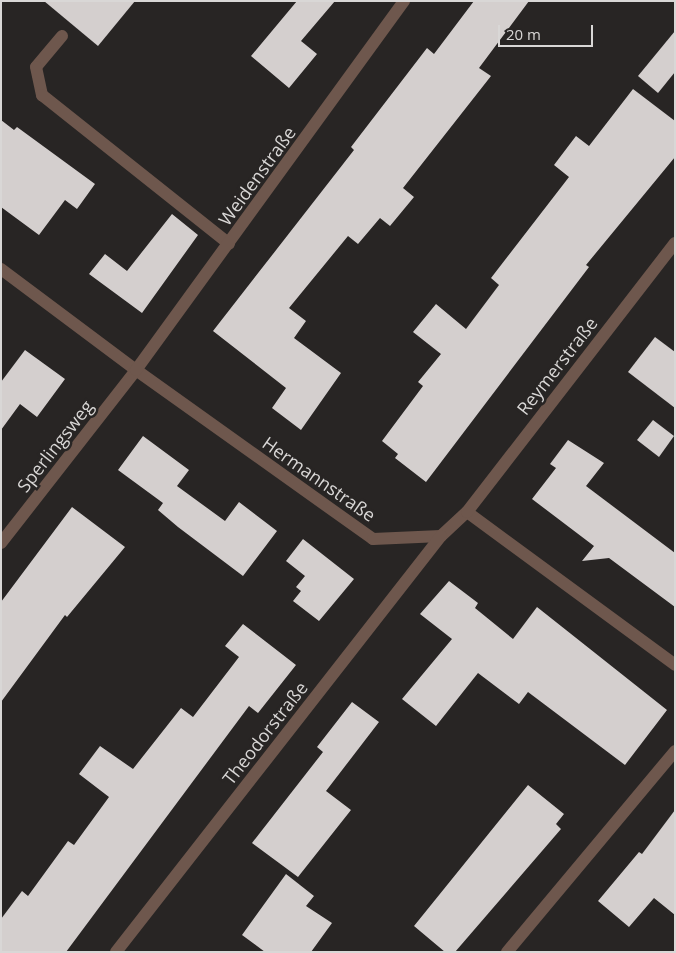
<!DOCTYPE html>
<html>
<head>
<meta charset="utf-8">
<style>
  body { margin:0 }
  #map { position:relative; width:676px; height:953px; overflow:hidden; background:#282524; font-family:"Open Sans",sans-serif }
  div>[style] { position:absolute }
  .building>* { inset:0; background:#d4cfce }
  .minor>* { height:12px; margin:-6px; padding:0 6px; transform-origin:6px; border-radius:6px; background:#6e574d }
  span { translate:-50% -50%; white-space:nowrap; text-align:center; line-height:1.15; -webkit-text-stroke:5px #282524; paint-order:stroke }
  .street-label { font-size:18px; color:#d9d7d6 }
  .frame { position:absolute; inset:0; border:2px solid #d9d7d6; pointer-events:none }
  .scale { position:absolute; left:498px; top:25px; width:95px; height:22px; box-sizing:border-box; border:2px solid #d9d7d6; border-top:0; padding-left:6px; font-size:15px; line-height:18px; white-space:nowrap; color:#d9d7d6; -webkit-text-stroke:4px #282524; paint-order:stroke }
</style>
</head>
<body>
<div id="map">
  <div class="building">
    <i style="clip-path:polygon(44px 1px,135px 1px,98px 46px)"></i>
    <i style="clip-path:polygon(297px 1px,335px 1px,301px 41px,317px 54px,289px 88px,251px 56px)"></i>
    <i style="clip-path:polygon(474px 1px,529px 1px,479px 68px,491px 76px,403px 188px,414px 197px,390px 226px,380px 218px,358px 244px,348px 236px,289px 308px,306px 321px,294px 338px,341px 373px,301px 430px,272px 408px,286px 388px,213px 331px,354px 150px,351px 147px,427px 48px,434px 54px)"></i>
    <i style="clip-path:polygon(675px 31px,675px 72px,658px 93px,638px 76px)"></i>
    <i style="clip-path:polygon(633px 89px,675px 121px,675px 157px,586px 265px,589px 267px,426px 482px,395px 458px,398px 454px,382px 441px,423px 386px,418px 382px,441px 354px,413px 332px,436px 304px,466px 329px,499px 285px,491px 278px,569px 177px,554px 165px,576px 136px,589px 146px)"></i>
    <i style="clip-path:polygon(1px 120px,14px 130px,17px 127px,95px 184px,77px 209px,65px 200px,39px 235px,1px 207px)"></i>
    <i style="clip-path:polygon(172px 214px,198px 235px,142px 313px,89px 274px,105px 254px,127px 271px)"></i>
    <i style="clip-path:polygon(655px 337px,675px 352px,675px 408px,628px 372px)"></i>
    <i style="clip-path:polygon(25px 350px,65px 379px,37px 417px,20px 404px,1px 430px,1px 382px)"></i>
    <i style="clip-path:polygon(653px 420px,674px 436px,659px 457px,637px 440px)"></i>
    <i style="clip-path:polygon(143px 436px,189px 470px,177px 486px,225px 521px,239px 502px,277px 531px,243px 576px,178px 527px,158px 510px,163px 503px,118px 470px)"></i>
    <i style="clip-path:polygon(568px 440px,604px 463px,586px 486px,675px 553px,675px 607px,609px 558px,582px 561px,594px 546px,532px 499px,556px 468px,550px 464px)"></i>
    <i style="clip-path:polygon(72px 507px,125px 547px,67px 617px,65px 615px,1px 702px,1px 602px)"></i>
    <i style="clip-path:polygon(303px 539px,354px 579px,319px 621px,293px 601px,301px 591px,296px 587px,305px 576px,286px 561px)"></i>
    <i style="clip-path:polygon(449px 581px,478px 603px,475px 608px,513px 639px,537px 607px,667px 710px,625px 765px,528px 692px,519px 704px,478px 673px,436px 726px,402px 699px,452px 639px,420px 614px)"></i>
    <i style="clip-path:polygon(243px 624px,296px 665px,258px 713px,249px 706px,66px 952px,1px 952px,1px 919px,22px 891px,28px 896px,68px 841px,74px 845px,109px 797px,79px 774px,100px 746px,133px 769px,181px 708px,193px 717px,239px 657px,225px 646px)"></i>
    <i style="clip-path:polygon(352px 702px,379px 722px,326px 791px,351px 810px,298px 877px,252px 843px,323px 752px,317px 747px)"></i>
    <i style="clip-path:polygon(528px 785px,564px 814px,556px 824px,561px 829px,455px 952px,445px 952px,414px 926px)"></i>
    <i style="clip-path:polygon(675px 810px,675px 915px,654px 898px,629px 927px,598px 901px,639px 852px,642px 854px)"></i>
    <i style="clip-path:polygon(286px 874px,314px 896px,306px 906px,332px 923px,311px 952px,265px 952px,242px 935px)"></i>
  </div>
  <div class="minor">
    <i style="left:62px;top:36px;width:40px;rotate:130deg"></i>
    <i style="left:36px;top:67px;width:29px;rotate:78deg"></i>
    <i style="left:42px;top:95px;width:239px;rotate:38.5deg"></i>
    <i style="left:1px;top:269px;width:169px;rotate:36.8deg"></i>
    <i style="left:136px;top:370px;width:291px;rotate:35.5deg"></i>
    <i style="left:373px;top:539px;width:68px;rotate:-2.5deg"></i>
    <i style="left:441px;top:536px;width:35px;rotate:-43deg"></i>
    <i style="left:467px;top:512px;width:258px;rotate:36.3deg"></i>
    <i style="left:467px;top:512px;width:340px;rotate:-52.3deg"></i>
    <i style="left:1px;top:543px;width:219px;rotate:-52deg"></i>
    <i style="left:136px;top:370px;width:456px;rotate:-54deg"></i>
    <i style="left:116px;top:952px;width:528px;rotate:-52deg"></i>
    <i style="left:507px;top:952px;width:262px;rotate:-50.1deg"></i>
  </div>
  <div class="street-label">
    <span style="left:257px;top:176px;rotate:-54deg">Weidenstraße</span>
    <span style="left:557px;top:366px;rotate:-52deg">Reymerstraße</span>
    <span style="left:55px;top:446px;rotate:-52deg">Sperlingsweg</span>
    <span style="left:319px;top:479px;rotate:35deg">Hermannstraße</span>
    <span style="left:265px;top:733px;rotate:-52deg">Theodorstraße</span>
  </div>
  <div class="frame"></div>
  <div class="scale">20 m</div>
</div>
</body>
</html>
